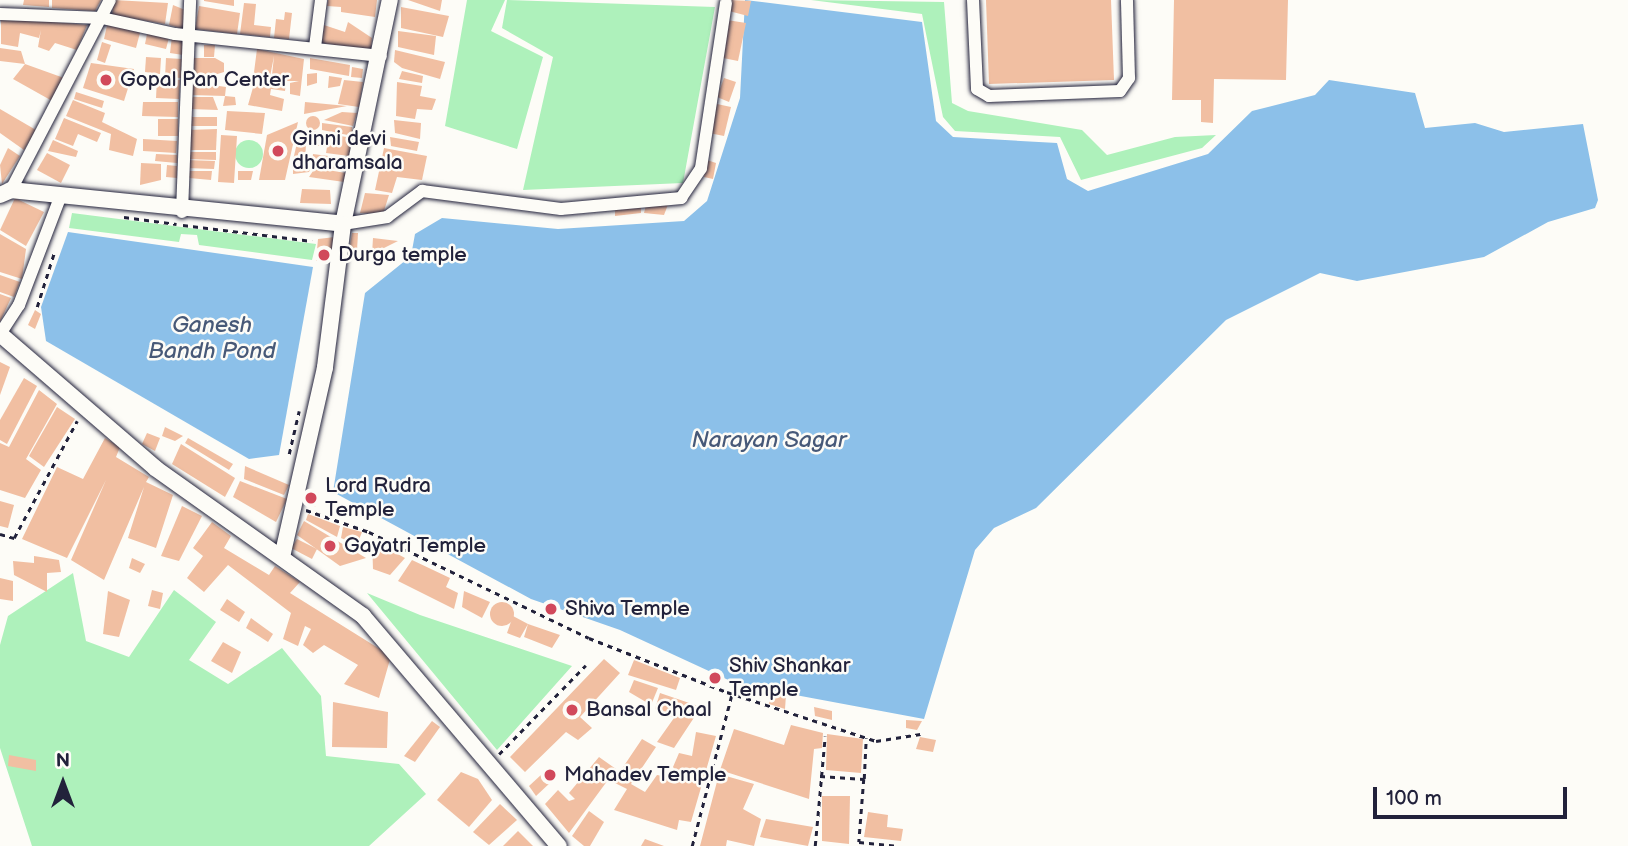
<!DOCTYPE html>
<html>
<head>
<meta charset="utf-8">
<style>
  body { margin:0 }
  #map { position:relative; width:1628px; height:846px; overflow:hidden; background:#fdfcf7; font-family:"Balsamiq Sans",sans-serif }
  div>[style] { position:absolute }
  .green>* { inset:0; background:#aef1bb }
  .round { border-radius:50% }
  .water>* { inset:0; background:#8cc0e9 }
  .building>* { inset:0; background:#f1bfa2 }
  .path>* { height:2.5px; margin-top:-1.25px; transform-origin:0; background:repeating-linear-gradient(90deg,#22223b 0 5px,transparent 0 10px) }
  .roads { filter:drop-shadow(0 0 2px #22223b) drop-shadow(0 0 2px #22223b) }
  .minor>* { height:12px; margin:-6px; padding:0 6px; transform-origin:6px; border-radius:6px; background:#fdfcf7 }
  .major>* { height:16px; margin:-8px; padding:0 8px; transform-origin:8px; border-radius:8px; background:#fdfcf7 }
  .dots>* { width:19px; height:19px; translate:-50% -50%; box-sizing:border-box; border:4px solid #fdfcf7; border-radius:50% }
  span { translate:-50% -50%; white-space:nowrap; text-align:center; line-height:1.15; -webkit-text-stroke:5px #fdfcf7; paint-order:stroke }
  .poi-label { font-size:21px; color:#22223b }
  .left { translate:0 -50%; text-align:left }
  .water-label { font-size:23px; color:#475978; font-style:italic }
  .north { position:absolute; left:28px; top:748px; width:70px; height:70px; -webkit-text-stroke:5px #fdfcf7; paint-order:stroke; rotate:0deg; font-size:19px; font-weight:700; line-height:28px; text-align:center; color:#22223b }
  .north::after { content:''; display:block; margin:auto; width:24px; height:32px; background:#22223b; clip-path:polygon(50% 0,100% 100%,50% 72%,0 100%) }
  .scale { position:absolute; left:1373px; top:787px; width:194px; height:32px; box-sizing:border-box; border:4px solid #22223b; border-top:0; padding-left:9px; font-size:21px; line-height:24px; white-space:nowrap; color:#22223b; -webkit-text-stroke:5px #fdfcf7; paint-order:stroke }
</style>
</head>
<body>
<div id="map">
  <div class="green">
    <i style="clip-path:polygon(467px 0,505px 0,491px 31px,543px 57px,517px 149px,445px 126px)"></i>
    <i style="clip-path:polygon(507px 0,715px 7px,683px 183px,523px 190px,553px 57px,502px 28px)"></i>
    <i style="clip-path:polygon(811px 0,944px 2px,952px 103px,968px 111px,1082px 130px,1107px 155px,1175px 137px,1216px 135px,1202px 148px,1081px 180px,1060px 137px,955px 131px,943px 117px,922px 14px)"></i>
    <i class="round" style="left:235px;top:140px;width:28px;height:28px"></i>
    <i style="clip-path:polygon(72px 213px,316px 244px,312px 260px,199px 245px,197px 235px,181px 234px,179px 242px,69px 228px)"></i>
    <i style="clip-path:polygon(73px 573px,86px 641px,129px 657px,174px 590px,216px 622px,189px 660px,228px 684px,282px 648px,321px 696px,326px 756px,399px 764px,426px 794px,369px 846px,32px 846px,0 748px,0 645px,8px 616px)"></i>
    <i style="clip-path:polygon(367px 593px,420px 615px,572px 666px,497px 750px)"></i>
  </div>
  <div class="water">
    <i style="clip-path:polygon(745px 0,922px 22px,936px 121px,953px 137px,1057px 143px,1067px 179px,1088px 191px,1208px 154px,1252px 111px,1315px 95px,1329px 80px,1415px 93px,1425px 128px,1475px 123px,1504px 132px,1583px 124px,1598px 200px,1595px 208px,1548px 222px,1484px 257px,1357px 281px,1320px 273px,1226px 320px,1036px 508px,994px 528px,975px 550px,924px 719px,737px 684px,620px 630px,531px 599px,333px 492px,365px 293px,411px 256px,415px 234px,442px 218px,558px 229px,684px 221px,707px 201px,740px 98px)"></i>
    <i style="clip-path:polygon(68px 232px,313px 267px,279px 455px,249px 459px,46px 341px,41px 307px)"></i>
  </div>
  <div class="building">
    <i style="clip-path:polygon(24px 0,49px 0,49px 7px,23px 5px)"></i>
    <i style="clip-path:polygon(52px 0,101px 0,95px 11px,52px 8px)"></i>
    <i style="clip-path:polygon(114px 0,168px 3px,165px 24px,112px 15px)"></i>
    <i style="clip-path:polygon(204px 0,234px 0,234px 6px,204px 1px)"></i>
    <i style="clip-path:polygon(328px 0,377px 0,375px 17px,341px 12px,341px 7px,327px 6px)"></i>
    <i style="clip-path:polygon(408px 0,442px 0,440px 11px)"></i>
    <i style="clip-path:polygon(730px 0,751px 1px,748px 16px,729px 11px)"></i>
    <i style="clip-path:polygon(986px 0,1111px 0,1114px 80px,989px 84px)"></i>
    <i style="clip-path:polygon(1174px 0,1288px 0,1286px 80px,1214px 79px,1213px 123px,1201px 122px,1201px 100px,1172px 100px)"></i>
    <i style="clip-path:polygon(244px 3px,256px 4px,254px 25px,271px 27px,270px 37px,240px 34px)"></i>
    <i style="clip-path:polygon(173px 5px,190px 12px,187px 30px,169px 25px)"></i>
    <i style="clip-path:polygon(199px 6px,240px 13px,237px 34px,195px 29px)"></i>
    <i style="clip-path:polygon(401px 7px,449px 16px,443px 37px,401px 28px)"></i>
    <i style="clip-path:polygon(285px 12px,292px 13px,289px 39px,274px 38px,276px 19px,284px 20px)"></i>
    <i style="clip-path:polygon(1px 18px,27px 19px,87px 25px,77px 50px,55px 43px,49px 51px,38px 47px,41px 30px,39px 38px,20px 33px,18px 47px,1px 44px)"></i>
    <i style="clip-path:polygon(727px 20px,746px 23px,738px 61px,723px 58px)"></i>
    <i style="clip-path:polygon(108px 21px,141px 29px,136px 48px,104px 39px)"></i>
    <i style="clip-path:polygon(348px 22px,372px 38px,371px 51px,322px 43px,324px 25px,345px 32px)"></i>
    <i style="clip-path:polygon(148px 29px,170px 34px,166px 49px,145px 44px)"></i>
    <i style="clip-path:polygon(398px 31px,436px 36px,434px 55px,398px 47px)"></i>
    <i style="clip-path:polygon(172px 36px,185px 37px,183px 55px,170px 53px)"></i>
    <i style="clip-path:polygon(102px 42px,111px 45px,105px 63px,97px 60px)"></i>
    <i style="clip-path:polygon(204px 45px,215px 45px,214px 57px,204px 57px)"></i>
    <i style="clip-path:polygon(0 48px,21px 51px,25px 64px,0 61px)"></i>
    <i style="clip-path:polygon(257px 49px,304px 59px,300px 96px,290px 94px,290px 83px,299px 81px,286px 81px,285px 91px,271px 89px,270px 95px,284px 99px,282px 111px,248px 105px,254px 84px,271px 85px,274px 56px,269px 82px,253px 80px)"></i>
    <i style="clip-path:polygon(395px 50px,445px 62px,440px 79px,402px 68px,394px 62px)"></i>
    <i style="clip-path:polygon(146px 57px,161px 58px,160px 74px,145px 72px)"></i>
    <i style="clip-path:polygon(166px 58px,182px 59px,181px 78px,165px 77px)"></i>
    <i style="clip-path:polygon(194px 58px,215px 58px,224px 63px,224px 72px,194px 81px)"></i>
    <i style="clip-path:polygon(310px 58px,350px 65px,349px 76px,310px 69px)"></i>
    <i style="clip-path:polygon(91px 63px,134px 69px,124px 101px,83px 88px)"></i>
    <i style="clip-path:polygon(25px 64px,64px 78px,54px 102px,13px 79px)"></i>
    <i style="clip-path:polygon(352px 67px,363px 69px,362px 78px,351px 77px)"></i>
    <i style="clip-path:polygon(402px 71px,423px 76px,422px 83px,399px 79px)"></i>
    <i style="clip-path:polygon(317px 73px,317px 83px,307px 86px,307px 74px)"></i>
    <i style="clip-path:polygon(329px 76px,342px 78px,340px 86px,328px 88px)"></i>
    <i style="clip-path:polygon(724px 78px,736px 82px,729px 102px,717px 97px)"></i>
    <i style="clip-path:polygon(157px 79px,180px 80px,179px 99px,156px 98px)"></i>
    <i style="clip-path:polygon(344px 80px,363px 82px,359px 107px,338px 104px)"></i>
    <i style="clip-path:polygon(192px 82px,226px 87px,225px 96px,235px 97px,236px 105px,223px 106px,225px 96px,191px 95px)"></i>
    <i style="clip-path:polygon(397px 82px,422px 86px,420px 96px,436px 99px,432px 110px,417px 109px,415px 119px,396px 116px)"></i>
    <i style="clip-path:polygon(76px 92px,104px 101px,102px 108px,74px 99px)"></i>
    <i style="clip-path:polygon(191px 97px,213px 97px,218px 110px,190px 109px)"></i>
    <i style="clip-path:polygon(73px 100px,105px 113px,102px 122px,137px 139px,133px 156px,109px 150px,111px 134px,66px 116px)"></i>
    <i style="clip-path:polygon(143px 102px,178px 102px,178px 117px,142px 116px)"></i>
    <i style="clip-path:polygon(305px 102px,347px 106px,304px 114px)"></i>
    <i style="clip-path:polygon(717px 104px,731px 107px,724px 136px,709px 133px)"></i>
    <i style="clip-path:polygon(0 109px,36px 130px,24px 150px,0 133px)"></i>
    <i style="clip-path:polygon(227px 111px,265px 113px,262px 134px,225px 130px)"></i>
    <i style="clip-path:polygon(342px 112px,357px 113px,353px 126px,324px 120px)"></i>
    <i class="round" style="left:306px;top:116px;width:14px;height:14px"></i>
    <i style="clip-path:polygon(189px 117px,217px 117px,217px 126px,188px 126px)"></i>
    <i style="clip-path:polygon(64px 118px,101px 133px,97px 142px,78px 134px,73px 146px,55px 139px)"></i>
    <i style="clip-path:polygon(158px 119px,178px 119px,178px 136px,158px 136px)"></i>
    <i style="clip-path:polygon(394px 120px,421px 123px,420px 139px,395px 133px)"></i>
    <i style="clip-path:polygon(298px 122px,285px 180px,259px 180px,267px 135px)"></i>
    <i style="clip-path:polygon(322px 123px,352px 127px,353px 136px,322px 130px)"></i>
    <i style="clip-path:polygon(217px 129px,216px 150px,188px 150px,187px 130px)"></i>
    <i style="clip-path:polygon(310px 131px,324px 133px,322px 146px,308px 146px)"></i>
    <i style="clip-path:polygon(329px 134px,352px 138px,349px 156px,326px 153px)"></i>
    <i style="clip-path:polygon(221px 135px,237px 136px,234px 183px,218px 182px)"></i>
    <i style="clip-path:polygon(390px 137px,419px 142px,417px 151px,391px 146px)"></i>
    <i style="clip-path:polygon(143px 139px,177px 141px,176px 153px,143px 151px)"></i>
    <i style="clip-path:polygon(53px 140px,78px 151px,76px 157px,48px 151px)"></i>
    <i style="clip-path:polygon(297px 143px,306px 144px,305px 162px,293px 160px)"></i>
    <i style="clip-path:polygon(8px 148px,20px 156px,2px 184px,0 165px)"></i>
    <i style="clip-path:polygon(384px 148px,427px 156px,422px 180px,397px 177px,392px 193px,375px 190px)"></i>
    <i style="clip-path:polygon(187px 152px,216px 152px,216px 160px,187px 159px)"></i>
    <i style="clip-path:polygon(47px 153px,70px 165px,61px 183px,37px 170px)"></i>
    <i style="clip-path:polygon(156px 154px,177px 155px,177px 163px,155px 161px)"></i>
    <i style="clip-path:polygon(313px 154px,351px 159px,347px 170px,321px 167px,312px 163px)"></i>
    <i style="clip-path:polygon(186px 160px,215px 161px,214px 169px,186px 168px)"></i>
    <i style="clip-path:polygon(707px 160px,716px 163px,713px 179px,704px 177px)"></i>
    <i style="clip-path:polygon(141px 163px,161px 164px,161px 180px,140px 185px)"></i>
    <i style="clip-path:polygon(167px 165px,177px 166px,177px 178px,166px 177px)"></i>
    <i style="clip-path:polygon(293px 165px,312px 165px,309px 172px,293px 174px)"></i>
    <i style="clip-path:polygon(315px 168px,346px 173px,344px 182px,309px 177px)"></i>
    <i style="clip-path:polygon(189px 171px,212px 171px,211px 180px,189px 178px)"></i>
    <i style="clip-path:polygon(238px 171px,253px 171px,251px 180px,238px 180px)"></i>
    <i style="clip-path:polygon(302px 189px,330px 190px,331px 204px,300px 203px)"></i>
    <i style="clip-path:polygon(365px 193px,389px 195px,383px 214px,360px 213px)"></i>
    <i style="clip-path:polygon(15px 198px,44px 212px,26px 246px,0 230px)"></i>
    <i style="clip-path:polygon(669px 202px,664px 215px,644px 213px,646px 205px)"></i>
    <i style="clip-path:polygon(641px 206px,641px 213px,615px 216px,615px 209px)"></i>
    <i style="clip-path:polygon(352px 233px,358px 233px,357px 251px,349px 250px)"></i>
    <i style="clip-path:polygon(0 234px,26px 249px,22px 279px,0 272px)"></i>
    <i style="clip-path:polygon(335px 237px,331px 259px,316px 261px,318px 239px)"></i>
    <i style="clip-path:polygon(373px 238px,398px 241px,372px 254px)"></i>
    <i style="clip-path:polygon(0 275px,20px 282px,14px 297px,0 292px)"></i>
    <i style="clip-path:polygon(0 294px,11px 298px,0 322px)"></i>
    <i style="clip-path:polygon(35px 310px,41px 314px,35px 329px,28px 325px)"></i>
    <i style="clip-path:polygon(0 362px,10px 367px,0 395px)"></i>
    <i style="clip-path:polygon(24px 378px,37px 386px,7px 444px,0 440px,0 420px)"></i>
    <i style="clip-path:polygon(39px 390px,57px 404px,26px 459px,41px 470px,25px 498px,0 490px,0 443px,9px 447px)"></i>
    <i style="clip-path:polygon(57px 407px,75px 419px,44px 467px,29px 456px)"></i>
    <i style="clip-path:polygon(165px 427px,183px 436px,175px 441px,162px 436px)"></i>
    <i style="clip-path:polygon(147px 433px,160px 438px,155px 451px,142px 444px)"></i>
    <i style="clip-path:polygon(105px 438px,120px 447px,116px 457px,149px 477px,146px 482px,173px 495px,156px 548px,128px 538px,144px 487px,104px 580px,71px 560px,106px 480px,67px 558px,22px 539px,57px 467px,83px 479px)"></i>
    <i style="clip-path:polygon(188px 438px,233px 464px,229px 470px,185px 443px)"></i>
    <i style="clip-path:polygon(181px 444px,235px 478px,225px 497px,172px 464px)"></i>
    <i style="clip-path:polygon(245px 466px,289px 485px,284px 495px,244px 479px)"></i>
    <i style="clip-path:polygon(240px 481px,287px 499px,276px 522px,233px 497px)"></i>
    <i style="clip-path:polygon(306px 491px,319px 493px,315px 507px,302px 502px)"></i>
    <i style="clip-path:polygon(0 501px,14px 505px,8px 528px,0 526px)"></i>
    <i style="clip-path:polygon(182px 506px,202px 516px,179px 561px,161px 556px)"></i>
    <i style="clip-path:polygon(308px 514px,340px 526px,337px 537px,306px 520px)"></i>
    <i style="clip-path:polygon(304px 521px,366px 558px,340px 566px,297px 535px)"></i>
    <i style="clip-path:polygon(212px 522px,231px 536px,224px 548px,269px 575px,275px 566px,300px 582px,290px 593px,391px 656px,379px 698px,344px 684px,358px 665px,324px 645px,313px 653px,303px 645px,311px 629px,305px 626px,298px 646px,283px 639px,291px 613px,228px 565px,204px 592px,187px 578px,203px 556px,193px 548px)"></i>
    <i style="clip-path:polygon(343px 527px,362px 532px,357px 545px,341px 538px)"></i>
    <i style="clip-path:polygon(297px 539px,317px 549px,312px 559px,291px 548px)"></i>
    <i style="clip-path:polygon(372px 540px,405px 558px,390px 575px,373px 569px)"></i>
    <i style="clip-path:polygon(34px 556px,59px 560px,61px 572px,47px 573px,47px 592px,14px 575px,13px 561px,34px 563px)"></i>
    <i style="clip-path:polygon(132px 558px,145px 564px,140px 573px,129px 568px)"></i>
    <i style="clip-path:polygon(412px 560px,450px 578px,446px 587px,458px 593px,454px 609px,398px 581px)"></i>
    <i style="clip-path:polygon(0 578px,13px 581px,13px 601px,0 599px)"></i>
    <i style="clip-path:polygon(152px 590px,163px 593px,160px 609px,148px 606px)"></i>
    <i style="clip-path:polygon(108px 591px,130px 600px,119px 637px,103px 634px)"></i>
    <i style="clip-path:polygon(464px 591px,490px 602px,482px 618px,462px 607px)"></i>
    <i style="clip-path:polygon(227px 599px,245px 612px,239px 622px,220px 610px)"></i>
    <i class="round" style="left:490px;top:602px;width:24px;height:24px"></i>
    <i style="clip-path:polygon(513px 616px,528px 624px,560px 635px,552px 648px,524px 637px,528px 624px,520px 638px,507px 633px)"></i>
    <i style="clip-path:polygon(251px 618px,273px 634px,268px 642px,246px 628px)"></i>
    <i style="clip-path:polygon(223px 642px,241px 652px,232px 673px,211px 661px)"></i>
    <i style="clip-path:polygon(604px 659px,620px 673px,580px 717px,592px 728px,578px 740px,566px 732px,525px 772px,510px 757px)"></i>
    <i style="clip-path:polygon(634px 660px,680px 678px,676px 690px,628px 675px)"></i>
    <i style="clip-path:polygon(634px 680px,658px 688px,651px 705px,629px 692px)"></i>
    <i style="clip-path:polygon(771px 692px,786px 695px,785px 709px,769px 704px)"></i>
    <i style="clip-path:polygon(660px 693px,701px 707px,674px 748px,657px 742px,674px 718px,655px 709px)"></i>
    <i style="clip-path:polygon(333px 702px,388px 712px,387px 748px,332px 747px)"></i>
    <i style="clip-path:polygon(814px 707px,832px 711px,832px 720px,815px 716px)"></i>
    <i style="clip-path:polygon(906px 720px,922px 721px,917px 730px,906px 728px)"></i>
    <i style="clip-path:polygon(432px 721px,440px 727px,415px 762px,404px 756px)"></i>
    <i style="clip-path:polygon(791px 725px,823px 733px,822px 748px,814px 749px,809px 799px,720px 770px,734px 729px,784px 745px)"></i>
    <i style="clip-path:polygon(696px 732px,716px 736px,691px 822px,679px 820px,677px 830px,614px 810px,627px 789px,613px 782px,642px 739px,656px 747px,631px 784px,645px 792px,657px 775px,682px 779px,673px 767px,679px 753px,692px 756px)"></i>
    <i style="clip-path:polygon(827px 734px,863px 739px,861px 773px,826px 770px)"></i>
    <i style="clip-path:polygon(920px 737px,936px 740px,933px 752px,916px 749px)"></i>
    <i style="clip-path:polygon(9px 755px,36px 760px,36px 771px,8px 766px)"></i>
    <i style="clip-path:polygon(599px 757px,616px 769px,569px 833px,545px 804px,558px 790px,569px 801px,575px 799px,569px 793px)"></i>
    <i style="clip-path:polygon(549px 768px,557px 776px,551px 781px,544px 774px)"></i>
    <i style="clip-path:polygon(461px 772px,478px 779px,492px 800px,469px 827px,437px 800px)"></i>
    <i style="clip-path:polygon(542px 774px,551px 782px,536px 796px,529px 786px)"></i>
    <i style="clip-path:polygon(719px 774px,754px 784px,743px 809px,761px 819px,754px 846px,727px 840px,726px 846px,700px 846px)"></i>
    <i style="clip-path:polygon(822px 796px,850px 796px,849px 844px,822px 841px)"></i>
    <i style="clip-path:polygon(500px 804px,517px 820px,489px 845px,473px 832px)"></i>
    <i style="clip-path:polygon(589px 811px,604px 822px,590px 846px,584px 846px,572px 836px)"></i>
    <i style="clip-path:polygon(868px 812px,888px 815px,887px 827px,903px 829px,901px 841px,864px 837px)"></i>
    <i style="clip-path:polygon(766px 819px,813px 827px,808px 846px,760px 837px)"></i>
    <i style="clip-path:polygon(518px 831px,533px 846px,503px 846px)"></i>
    <i style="clip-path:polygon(645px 839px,664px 846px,641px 846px)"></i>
  </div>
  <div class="path">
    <i style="left:124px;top:217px;width:53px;rotate:7.5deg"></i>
    <i style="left:183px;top:225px;width:130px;rotate:7.1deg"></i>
    <i style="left:37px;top:307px;width:57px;rotate:-72.5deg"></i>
    <i style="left:289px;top:454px;width:44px;rotate:-76.9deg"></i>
    <i style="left:306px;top:510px;width:67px;rotate:19.2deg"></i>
    <i style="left:369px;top:532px;width:244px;rotate:25.7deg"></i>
    <i style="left:589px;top:638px;width:148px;rotate:21.4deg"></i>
    <i style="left:727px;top:692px;width:157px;rotate:18.2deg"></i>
    <i style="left:876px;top:741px;width:45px;rotate:-9deg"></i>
    <i style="left:0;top:534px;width:15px;rotate:16deg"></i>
    <i style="left:14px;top:538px;width:133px;rotate:-61.7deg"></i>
    <i style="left:499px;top:754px;width:124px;rotate:-45.7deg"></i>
    <i style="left:820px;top:776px;width:44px;rotate:3.9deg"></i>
    <i style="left:864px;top:779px;width:63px;rotate:94.5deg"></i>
    <i style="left:859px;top:842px;width:40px;rotate:5.7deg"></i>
    <i style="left:864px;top:779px;width:41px;rotate:-87.2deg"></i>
    <i style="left:692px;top:846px;width:157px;rotate:-75.3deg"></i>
    <i style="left:815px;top:846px;width:110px;rotate:-84.8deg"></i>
  </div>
  <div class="roads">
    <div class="minor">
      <i style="left:973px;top:0;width:89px;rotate:87.4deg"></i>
      <i style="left:977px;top:89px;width:14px;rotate:30deg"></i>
      <i style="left:989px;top:96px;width:131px;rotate:-2.2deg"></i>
      <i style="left:1120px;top:91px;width:16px;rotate:-55deg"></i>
      <i style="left:1129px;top:78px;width:78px;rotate:-91.5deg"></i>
      <i style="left:0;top:14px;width:102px;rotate:2.2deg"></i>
      <i style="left:102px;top:18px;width:75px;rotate:12.4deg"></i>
      <i style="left:175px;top:34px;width:207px;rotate:6.1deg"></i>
      <i style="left:315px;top:47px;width:47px;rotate:-82.7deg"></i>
      <i style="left:11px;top:190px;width:214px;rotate:-62.5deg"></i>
      <i style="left:182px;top:212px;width:212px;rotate:-87.8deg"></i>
      <i style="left:343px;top:224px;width:45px;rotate:-9deg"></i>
      <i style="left:387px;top:217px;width:44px;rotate:-36.6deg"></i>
      <i style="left:422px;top:191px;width:140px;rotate:7.4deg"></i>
      <i style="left:561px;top:209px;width:121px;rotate:-5.2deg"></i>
      <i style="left:681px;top:198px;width:36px;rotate:-56deg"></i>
      <i style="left:701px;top:168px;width:167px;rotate:-81.4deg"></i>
      <i style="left:0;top:334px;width:35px;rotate:-57deg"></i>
      <i style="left:19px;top:305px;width:118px;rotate:-69.1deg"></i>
    </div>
    <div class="major">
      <i style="left:0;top:195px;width:12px;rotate:-24deg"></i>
      <i style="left:11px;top:190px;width:334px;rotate:5.8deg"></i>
      <i style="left:343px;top:224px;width:229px;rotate:-78.2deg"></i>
      <i style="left:0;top:334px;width:205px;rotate:40.8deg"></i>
      <i style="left:155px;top:468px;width:255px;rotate:35.4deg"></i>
      <i style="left:363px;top:616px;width:302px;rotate:49.6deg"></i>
      <i style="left:282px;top:557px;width:195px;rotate:-77.2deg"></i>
      <i style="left:325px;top:367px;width:144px;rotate:-82.8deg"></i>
    </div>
  </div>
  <div class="dots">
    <i style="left:106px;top:80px;background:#d1495b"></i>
    <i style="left:278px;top:151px;background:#d1495b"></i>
    <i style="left:324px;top:255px;background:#d1495b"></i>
    <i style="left:311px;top:498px;background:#d1495b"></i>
    <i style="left:330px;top:546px;background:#d1495b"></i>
    <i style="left:551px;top:609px;background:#d1495b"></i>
    <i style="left:715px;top:678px;background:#d1495b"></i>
    <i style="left:572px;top:710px;background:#d1495b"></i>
    <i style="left:550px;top:775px;background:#d1495b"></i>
  </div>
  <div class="poi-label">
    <span class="left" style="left:120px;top:80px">Gopal Pan Center</span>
    <span class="left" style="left:292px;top:151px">Ginni devi<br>dharamsala</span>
    <span class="left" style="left:338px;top:255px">Durga temple</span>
    <span class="left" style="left:325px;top:498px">Lord Rudra<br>Temple</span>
    <span class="left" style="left:344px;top:546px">Gayatri Temple</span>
    <span class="left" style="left:565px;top:609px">Shiva Temple</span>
    <span class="left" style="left:729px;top:678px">Shiv Shankar<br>Temple</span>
    <span class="left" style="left:586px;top:710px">Bansal Chaal</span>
    <span class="left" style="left:564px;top:775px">Mahadev Temple</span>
  </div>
  <div class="water-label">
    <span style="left:212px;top:338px">Ganesh<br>Bandh Pond</span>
    <span style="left:769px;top:440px">Narayan Sagar</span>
  </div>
  <div class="north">N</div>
  <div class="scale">100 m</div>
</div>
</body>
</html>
